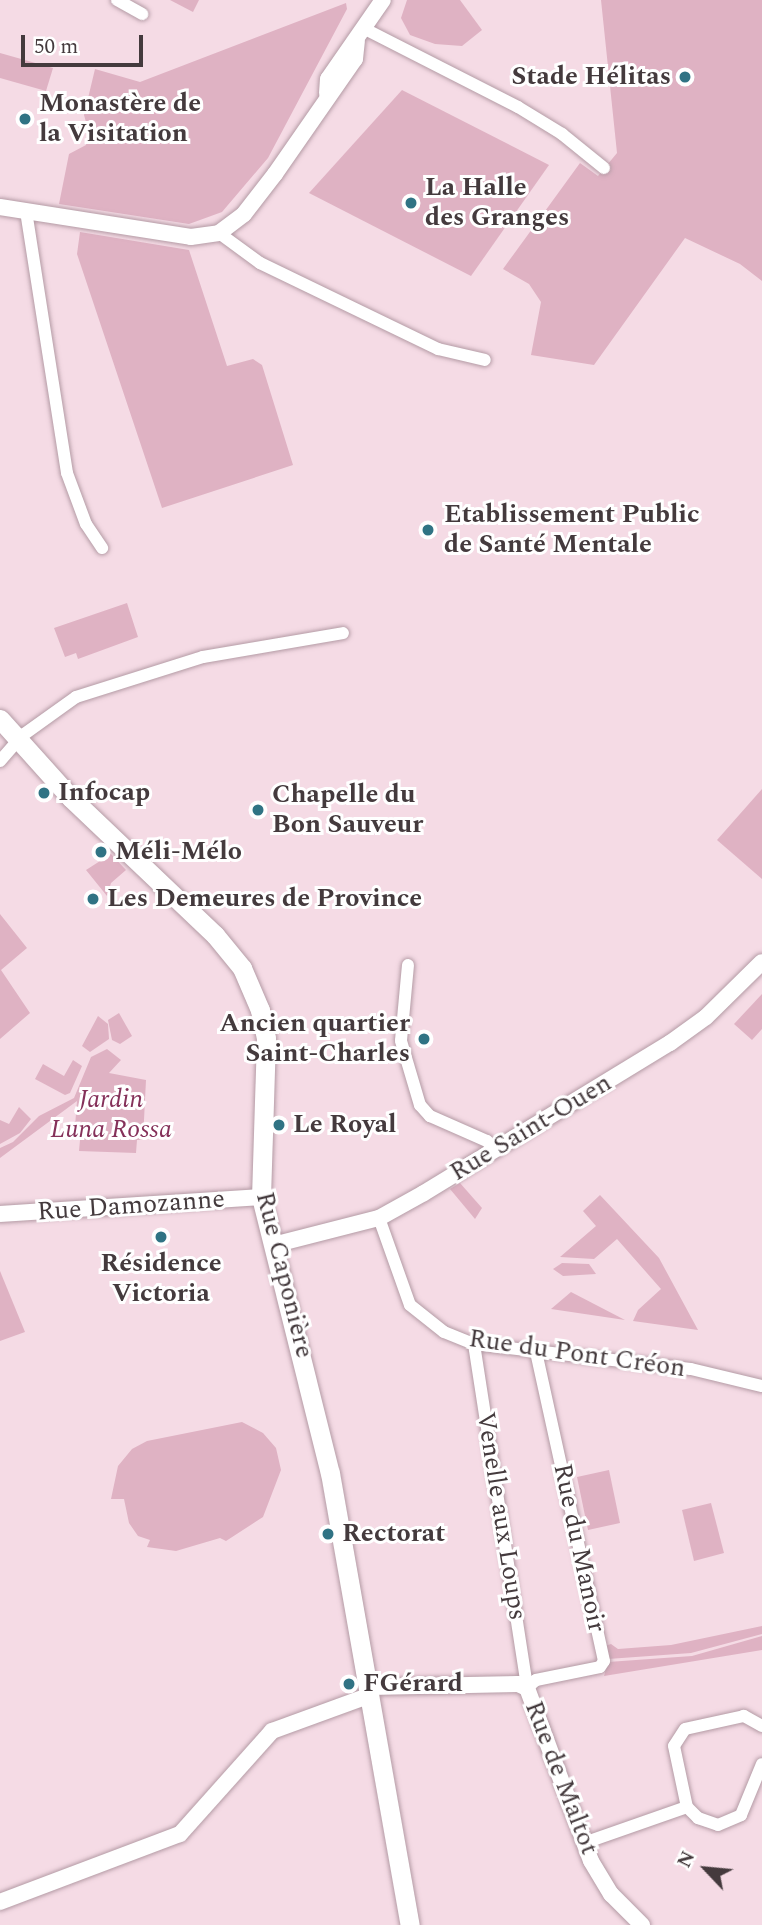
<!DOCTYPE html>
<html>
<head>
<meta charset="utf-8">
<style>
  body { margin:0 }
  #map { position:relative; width:762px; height:1925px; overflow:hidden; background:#f5dbe5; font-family:Spectral,serif }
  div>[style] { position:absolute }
  .green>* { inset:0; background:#dfb2c3 }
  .roads { filter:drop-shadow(0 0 2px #b49ba5) drop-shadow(0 0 2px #b49ba5) }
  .minor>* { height:12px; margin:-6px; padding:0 6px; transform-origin:6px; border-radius:6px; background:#fff }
  .tertiary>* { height:16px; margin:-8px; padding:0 8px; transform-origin:8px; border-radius:8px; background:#fff }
  .secondary>* { height:19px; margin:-9.5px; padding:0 9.5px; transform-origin:9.5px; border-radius:9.5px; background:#fff }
  .dots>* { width:19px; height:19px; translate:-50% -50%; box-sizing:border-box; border:4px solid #fff; border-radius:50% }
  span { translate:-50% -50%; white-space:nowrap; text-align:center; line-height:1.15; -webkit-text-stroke:6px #fff; paint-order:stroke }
  .poi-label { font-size:26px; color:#443a3d; font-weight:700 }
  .right { translate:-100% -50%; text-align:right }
  .left { translate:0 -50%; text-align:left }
  .park-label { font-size:26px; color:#85315a; font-style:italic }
  .street-label { font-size:26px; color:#443a3d }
  .north { position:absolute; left:671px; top:1834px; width:70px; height:70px; -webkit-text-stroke:5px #fff; paint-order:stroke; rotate:296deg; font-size:19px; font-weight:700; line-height:28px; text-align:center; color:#443a3d }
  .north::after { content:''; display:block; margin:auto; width:24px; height:32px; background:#443a3d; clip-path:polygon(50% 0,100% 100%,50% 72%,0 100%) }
  .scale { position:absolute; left:21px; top:35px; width:122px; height:32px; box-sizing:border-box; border:4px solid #443a3d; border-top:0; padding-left:9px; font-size:21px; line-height:24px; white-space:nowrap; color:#443a3d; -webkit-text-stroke:5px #fff; paint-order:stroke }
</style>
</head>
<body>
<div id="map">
  <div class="green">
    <i style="clip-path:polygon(170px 0,199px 0,193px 12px)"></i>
    <i style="clip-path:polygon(407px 0,460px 0,482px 30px,462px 46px,435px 44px,410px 35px,401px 18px)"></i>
    <i style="clip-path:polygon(601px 0,762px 0,762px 281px,740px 264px,685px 238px,594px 365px,531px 355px,541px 302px,529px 284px,503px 269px,580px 163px,598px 176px,617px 153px)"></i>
    <i style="clip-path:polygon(346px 3px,347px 9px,268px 158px,222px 212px,189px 224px,59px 204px,69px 154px,86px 145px,89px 133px,84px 115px,95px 69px,140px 82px)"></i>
    <i style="clip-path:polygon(0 53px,53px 68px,46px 91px,0 78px)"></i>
    <i style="clip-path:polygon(402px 90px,549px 165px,471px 276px,309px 193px)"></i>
    <i style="clip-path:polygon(80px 232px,189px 250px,227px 366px,253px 359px,262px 365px,293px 465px,162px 508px,77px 254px)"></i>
    <i style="clip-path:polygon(127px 603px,138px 637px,78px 659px,76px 653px,65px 657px,54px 628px)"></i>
    <i style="clip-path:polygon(762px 789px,762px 879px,717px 840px)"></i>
    <i style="clip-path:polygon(111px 854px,126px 870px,111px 883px,107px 896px,86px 870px)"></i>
    <i style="clip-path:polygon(0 914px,27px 948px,1px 970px,30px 1013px,0 1039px)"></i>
    <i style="clip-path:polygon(762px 994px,762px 1029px,752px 1040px,734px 1024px)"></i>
    <i style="clip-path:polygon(119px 1013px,132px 1036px,120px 1044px,112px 1040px,108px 1020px)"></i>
    <i style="clip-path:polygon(98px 1016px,108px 1024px,109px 1039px,90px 1052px,82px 1046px)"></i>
    <i style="clip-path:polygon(107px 1049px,121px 1060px,109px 1073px,146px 1080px,143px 1140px,137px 1140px,136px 1153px,79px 1151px,80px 1140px,74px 1139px,77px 1101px,0 1158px,0 1148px,13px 1142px,39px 1116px,74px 1098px,91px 1057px)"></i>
    <i style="clip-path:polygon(73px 1060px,82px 1066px,70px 1093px,65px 1095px,35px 1079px,43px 1064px,64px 1076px)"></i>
    <i style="clip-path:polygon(19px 1107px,31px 1119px,20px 1133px,0 1144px,0 1120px,9px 1124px)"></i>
    <i style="clip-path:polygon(460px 1183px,482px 1208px,475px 1219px,450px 1189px)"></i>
    <i style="clip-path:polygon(600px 1195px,659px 1258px,698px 1330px,633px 1321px,638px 1310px,661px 1289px,617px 1239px,594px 1259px,560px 1257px,596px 1226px,583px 1211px)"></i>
    <i style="clip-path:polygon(562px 1263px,589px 1264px,596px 1274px,563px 1276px,553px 1269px)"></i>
    <i style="clip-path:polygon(0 1271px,25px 1332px,0 1341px)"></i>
    <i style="clip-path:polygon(571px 1292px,625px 1320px,551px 1309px)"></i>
    <i style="clip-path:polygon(242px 1422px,263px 1433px,276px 1448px,281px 1470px,263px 1517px,226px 1541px,220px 1538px,176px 1551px,147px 1547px,150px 1540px,138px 1536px,129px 1523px,124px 1499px,111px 1499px,118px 1466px,132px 1449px,147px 1441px)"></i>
    <i style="clip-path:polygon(609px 1470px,620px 1523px,588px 1530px,577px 1477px)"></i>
    <i style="clip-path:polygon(711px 1503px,724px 1553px,694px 1561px,682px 1510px)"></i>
    <i style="clip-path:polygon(762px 1626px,762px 1634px,691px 1653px,608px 1659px,605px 1646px,611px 1644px,618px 1649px,671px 1645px)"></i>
    <i style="clip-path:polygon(762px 1636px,762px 1650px,604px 1676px,608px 1662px,692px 1656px)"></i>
  </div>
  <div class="roads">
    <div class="minor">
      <i style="left:117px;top:0;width:29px;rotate:29deg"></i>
      <i style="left:365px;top:29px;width:172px;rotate:27deg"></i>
      <i style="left:518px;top:107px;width:52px;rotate:31.5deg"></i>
      <i style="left:562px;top:134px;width:54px;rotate:39deg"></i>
      <i style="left:26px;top:211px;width:265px;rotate:81.1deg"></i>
      <i style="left:67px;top:473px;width:54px;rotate:69.6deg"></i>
      <i style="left:86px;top:524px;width:29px;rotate:56deg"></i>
      <i style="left:219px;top:233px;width:51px;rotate:36.2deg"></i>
      <i style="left:260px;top:263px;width:198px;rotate:25.8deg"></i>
      <i style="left:438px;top:349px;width:48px;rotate:13.2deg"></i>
      <i style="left:0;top:761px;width:35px;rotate:-49deg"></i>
      <i style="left:23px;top:735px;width:65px;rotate:-35.6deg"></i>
      <i style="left:76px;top:697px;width:133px;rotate:-17.5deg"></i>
      <i style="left:203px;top:657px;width:142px;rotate:-9.7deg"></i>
      <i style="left:408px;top:965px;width:76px;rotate:95.3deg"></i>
      <i style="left:401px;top:1041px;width:67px;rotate:73.5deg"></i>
      <i style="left:420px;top:1105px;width:15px;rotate:48deg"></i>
      <i style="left:430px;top:1116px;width:62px;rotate:23.7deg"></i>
      <i style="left:487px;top:1141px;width:12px;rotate:48deg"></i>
      <i style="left:379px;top:1218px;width:92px;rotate:70.4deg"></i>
      <i style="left:410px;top:1305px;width:43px;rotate:38.5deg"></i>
      <i style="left:444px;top:1332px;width:32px;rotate:22deg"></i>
      <i style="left:474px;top:1344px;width:218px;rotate:6.6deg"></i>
      <i style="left:691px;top:1369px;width:73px;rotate:13.5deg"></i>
      <i style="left:474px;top:1344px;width:348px;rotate:81.2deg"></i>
      <i style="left:527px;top:1688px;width:12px;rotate:-42deg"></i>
      <i style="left:536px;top:1680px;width:65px;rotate:-11.5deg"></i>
      <i style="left:600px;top:1667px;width:7px;rotate:-56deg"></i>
      <i style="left:604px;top:1661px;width:315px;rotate:-102.4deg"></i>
      <i style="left:762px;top:1726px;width:21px;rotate:-151deg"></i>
      <i style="left:744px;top:1716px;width:60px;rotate:167.6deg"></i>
      <i style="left:685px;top:1729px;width:20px;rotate:123deg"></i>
      <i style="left:674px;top:1746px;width:62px;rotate:78deg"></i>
      <i style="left:687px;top:1807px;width:16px;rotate:45deg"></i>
      <i style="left:698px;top:1818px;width:21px;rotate:19deg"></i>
      <i style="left:718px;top:1825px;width:25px;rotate:-23deg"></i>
      <i style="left:741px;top:1815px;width:55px;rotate:-67.6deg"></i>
      <i style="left:584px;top:1843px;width:109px;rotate:-19.3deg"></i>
    </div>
    <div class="tertiary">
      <i style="left:327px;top:93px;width:14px;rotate:-86deg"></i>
      <i style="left:328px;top:79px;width:96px;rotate:-55.2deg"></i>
      <i style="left:0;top:207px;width:193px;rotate:8.9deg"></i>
      <i style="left:191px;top:237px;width:28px;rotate:-8deg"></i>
      <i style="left:219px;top:233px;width:31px;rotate:-37deg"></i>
      <i style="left:244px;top:214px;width:51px;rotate:-52.2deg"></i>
      <i style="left:275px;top:174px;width:140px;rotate:-55.2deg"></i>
      <i style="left:355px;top:59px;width:18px;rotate:-84deg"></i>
      <i style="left:0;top:1214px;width:262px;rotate:-3.7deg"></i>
      <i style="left:273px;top:1245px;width:109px;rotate:-14.3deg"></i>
      <i style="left:379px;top:1218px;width:51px;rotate:-29.1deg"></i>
      <i style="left:424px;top:1193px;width:288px;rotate:-31.4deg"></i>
      <i style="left:670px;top:1043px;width:44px;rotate:-35.8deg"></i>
      <i style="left:706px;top:1017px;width:78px;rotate:-44.5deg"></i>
      <i style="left:369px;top:1687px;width:149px;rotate:-1.2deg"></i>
      <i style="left:518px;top:1684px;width:10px;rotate:24deg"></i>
      <i style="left:527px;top:1688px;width:184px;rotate:69.7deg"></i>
      <i style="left:591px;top:1861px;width:39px;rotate:59deg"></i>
      <i style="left:611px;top:1894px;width:44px;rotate:45deg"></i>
      <i style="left:0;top:1902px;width:192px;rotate:-20.7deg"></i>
      <i style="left:180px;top:1834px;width:138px;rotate:-48.2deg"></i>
      <i style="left:272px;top:1731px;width:105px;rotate:-20deg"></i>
    </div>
    <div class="secondary">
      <i style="left:0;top:719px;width:106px;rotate:48.1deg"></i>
      <i style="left:71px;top:798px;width:199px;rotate:43.6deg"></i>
      <i style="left:215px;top:935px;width:43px;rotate:50.7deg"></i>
      <i style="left:242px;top:968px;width:46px;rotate:66.8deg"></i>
      <i style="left:260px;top:1010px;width:29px;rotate:78deg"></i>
      <i style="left:266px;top:1038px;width:159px;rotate:91.8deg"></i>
      <i style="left:261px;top:1197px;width:284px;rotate:76deg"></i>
      <i style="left:330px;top:1473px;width:459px;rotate:80deg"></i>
    </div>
  </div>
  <div class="dots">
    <i style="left:685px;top:77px;background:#307384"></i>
    <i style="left:25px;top:119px;background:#307384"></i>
    <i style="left:411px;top:203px;background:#307384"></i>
    <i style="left:428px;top:530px;background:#307384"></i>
    <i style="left:44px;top:793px;background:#307384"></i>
    <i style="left:258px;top:810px;background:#307384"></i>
    <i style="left:101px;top:852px;background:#307384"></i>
    <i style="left:93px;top:899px;background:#307384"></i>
    <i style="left:424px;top:1039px;background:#307384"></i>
    <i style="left:279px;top:1125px;background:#307384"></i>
    <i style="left:161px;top:1237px;background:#307384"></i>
    <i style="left:328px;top:1534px;background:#307384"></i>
    <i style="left:349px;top:1684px;background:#307384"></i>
  </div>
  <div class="poi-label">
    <span class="right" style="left:671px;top:77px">Stade Hélitas</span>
    <span class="left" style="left:39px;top:119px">Monastère de<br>la Visitation</span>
    <span class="left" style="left:425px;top:203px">La Halle<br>des Granges</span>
    <span class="left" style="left:444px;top:530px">Etablissement Public<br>de Santé Mentale</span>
    <span class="left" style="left:58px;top:793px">Infocap</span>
    <span class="left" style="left:272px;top:810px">Chapelle du<br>Bon Sauveur</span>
    <span class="left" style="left:115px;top:852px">Méli-Mélo</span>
    <span class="left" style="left:107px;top:899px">Les Demeures de Province</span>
    <span class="right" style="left:410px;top:1039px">Ancien quartier<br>Saint-Charles</span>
    <span class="left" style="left:293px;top:1125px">Le Royal</span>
    <span style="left:161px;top:1279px">Résidence<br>Victoria</span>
    <span class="left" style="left:342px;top:1534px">Rectorat</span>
    <span class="left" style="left:363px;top:1684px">FGérard</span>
  </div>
  <div class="park-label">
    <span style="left:111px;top:1115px">Jardin<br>Luna Rossa</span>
  </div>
  <div class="street-label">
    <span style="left:531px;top:1128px;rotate:-31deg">Rue Saint-Ouen</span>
    <span style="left:131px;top:1206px;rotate:-4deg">Rue Damozanne</span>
    <span style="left:284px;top:1275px;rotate:76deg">Rue Caponière</span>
    <span style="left:577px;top:1354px;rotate:8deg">Rue du Pont Créon</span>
    <span style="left:501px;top:1516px;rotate:81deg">Venelle aux Loups</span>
    <span style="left:579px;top:1548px;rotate:78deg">Rue du Manoir</span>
    <span style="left:561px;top:1778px;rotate:69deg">Rue de Maltot</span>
  </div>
  <div class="north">N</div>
  <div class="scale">50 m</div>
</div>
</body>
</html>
